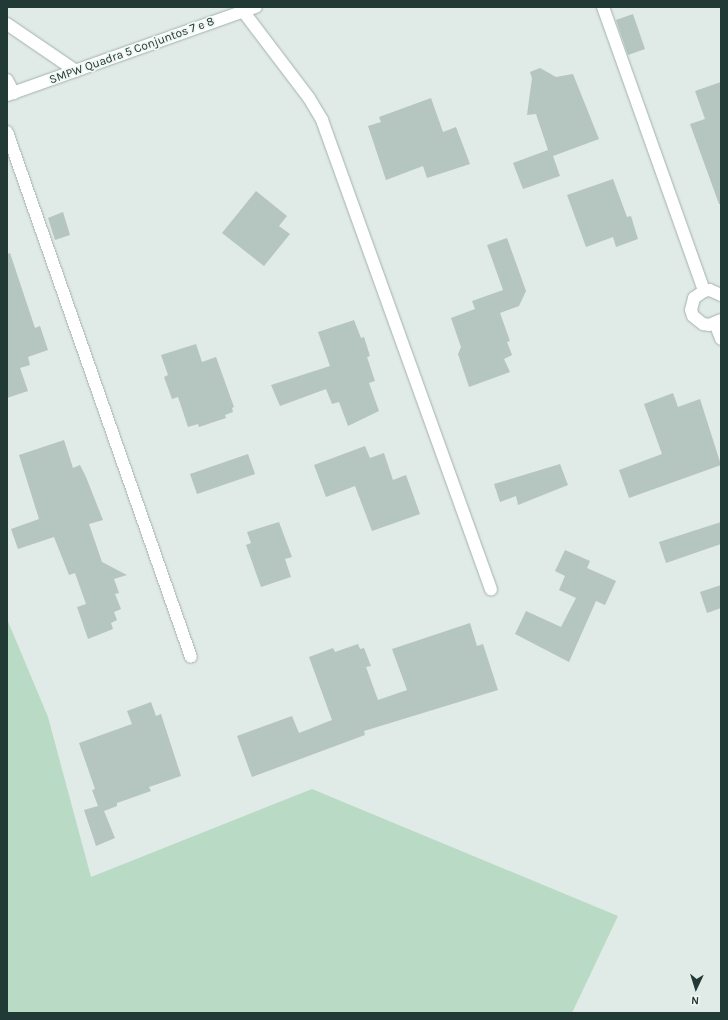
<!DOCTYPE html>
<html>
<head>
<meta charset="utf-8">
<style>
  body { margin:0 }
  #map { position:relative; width:728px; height:1020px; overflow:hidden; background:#e0eae7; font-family:Karla,sans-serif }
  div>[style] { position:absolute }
  .green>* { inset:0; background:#b9dbc6 }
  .building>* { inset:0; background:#b5c5c0 }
  .roads { filter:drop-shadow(0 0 1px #a3b2ae) drop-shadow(0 0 1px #a3b2ae) }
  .lane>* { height:12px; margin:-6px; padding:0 6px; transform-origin:6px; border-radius:6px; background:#fff }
  .street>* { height:12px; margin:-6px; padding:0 6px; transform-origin:6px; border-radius:6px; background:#fff }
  span { translate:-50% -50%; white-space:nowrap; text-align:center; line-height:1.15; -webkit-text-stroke:3.5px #f0f7f4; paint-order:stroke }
  .street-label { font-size:12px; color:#213a36 }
  .frame { position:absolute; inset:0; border:8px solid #213a36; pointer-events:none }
  .north { position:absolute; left:676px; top:968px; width:40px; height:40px; -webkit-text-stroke:3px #f0f7f4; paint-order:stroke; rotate:184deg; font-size:11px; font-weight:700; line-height:16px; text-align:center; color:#213a36 }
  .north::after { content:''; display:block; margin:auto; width:14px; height:18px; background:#213a36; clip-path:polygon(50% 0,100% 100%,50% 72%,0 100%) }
</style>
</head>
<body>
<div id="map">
  <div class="green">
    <i style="clip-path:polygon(7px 619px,48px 717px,91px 877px,312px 789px,618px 916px,572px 1013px,7px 1013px)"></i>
  </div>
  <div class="building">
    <i style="clip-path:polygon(633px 14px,645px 49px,628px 55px,616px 20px)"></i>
    <i style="clip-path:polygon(540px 68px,556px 77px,573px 74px,599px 139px,553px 156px,560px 176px,523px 189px,513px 163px,548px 150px,536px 114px,527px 115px,532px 78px,530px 72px)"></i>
    <i style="clip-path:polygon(721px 82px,721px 204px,719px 204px,690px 124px,705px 119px,695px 91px)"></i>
    <i style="clip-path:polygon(431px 98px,443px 132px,456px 127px,470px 164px,427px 178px,423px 166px,386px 180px,368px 126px,381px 122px,379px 117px)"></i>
    <i style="clip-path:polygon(613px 179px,627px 217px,631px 216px,638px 239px,616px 247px,613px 237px,586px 247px,567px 195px)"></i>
    <i style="clip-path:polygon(256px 191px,287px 216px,279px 226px,290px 234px,264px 266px,222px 233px)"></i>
    <i style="clip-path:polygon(63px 212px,70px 235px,55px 240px,48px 218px)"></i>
    <i style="clip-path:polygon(507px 238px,526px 291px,519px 306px,500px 313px,510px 341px,507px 342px,512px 355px,504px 359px,510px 372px,469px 387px,458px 354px,461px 347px,451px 318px,475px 309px,472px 301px,503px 290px,487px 245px)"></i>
    <i style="clip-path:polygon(10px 253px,35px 328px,40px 326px,48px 350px,28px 357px,30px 365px,20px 368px,28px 391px,7px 398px,7px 254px)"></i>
    <i style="clip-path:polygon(354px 320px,361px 338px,364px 337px,370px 356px,367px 357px,375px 381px,369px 383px,379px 411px,348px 426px,339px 402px,332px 404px,326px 389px,280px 406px,271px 385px,330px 366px,318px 332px)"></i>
    <i style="clip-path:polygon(196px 344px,202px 362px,216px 357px,234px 407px,232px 408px,233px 412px,225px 415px,226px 418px,199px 427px,198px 424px,188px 427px,178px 397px,172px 399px,164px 377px,168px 375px,161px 355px)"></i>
    <i style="clip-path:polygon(673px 393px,678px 407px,700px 399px,721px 465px,629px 498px,619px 470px,662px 454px,644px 404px)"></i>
    <i style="clip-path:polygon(64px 440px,73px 468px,80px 465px,86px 477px,103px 520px,89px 524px,102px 562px,127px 575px,114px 579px,119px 593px,115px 594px,121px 609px,114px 612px,117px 620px,111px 623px,113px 629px,88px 639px,77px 607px,86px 604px,75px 573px,69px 575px,54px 537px,18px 549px,11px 529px,39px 519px,19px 455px)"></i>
    <i style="clip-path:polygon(365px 446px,370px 458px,384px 453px,393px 480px,406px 475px,420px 514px,372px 531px,355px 486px,326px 497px,314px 465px)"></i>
    <i style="clip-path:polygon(248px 454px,255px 474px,197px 494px,190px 474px)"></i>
    <i style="clip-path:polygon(560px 464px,568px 485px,518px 505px,516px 496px,500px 502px,494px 484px)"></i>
    <i style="clip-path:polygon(279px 522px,292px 557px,285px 559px,291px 577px,261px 587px,246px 545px,251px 543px,247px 532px)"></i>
    <i style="clip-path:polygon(721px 522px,721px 544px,666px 563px,659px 542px)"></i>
    <i style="clip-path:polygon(565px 550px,590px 561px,587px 568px,616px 581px,605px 605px,596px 601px,569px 662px,515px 634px,526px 611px,561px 627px,576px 598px,559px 590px,565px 576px,555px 571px)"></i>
    <i style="clip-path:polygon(721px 585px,721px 608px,707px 613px,700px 592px)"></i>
    <i style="clip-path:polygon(470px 623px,477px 646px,483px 644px,498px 690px,364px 731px,365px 735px,252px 777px,237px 736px,292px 716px,299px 733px,332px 720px,309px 657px,333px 648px,335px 652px,358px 644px,360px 649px,364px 648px,371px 666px,366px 667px,378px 700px,407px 690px,392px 649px)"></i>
    <i style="clip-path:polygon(151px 702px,156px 716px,161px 714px,181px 776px,149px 787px,151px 791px,117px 803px,117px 806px,104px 811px,115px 838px,96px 846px,84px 810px,98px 806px,92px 790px,95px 789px,79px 743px,132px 724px,127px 711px)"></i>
  </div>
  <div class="roads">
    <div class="lane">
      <i style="left:7px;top:24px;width:83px;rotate:34.3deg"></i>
      <i style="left:7px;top:80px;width:15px;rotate:62deg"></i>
    </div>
    <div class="street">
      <i style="left:603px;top:7px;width:301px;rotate:70.4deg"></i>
      <i style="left:243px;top:11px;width:109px;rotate:52.8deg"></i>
      <i style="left:309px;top:98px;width:26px;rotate:59deg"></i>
      <i style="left:322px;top:120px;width:499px;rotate:70.2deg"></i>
      <i style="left:7px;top:95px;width:264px;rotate:-19.5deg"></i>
      <i style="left:7px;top:132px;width:556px;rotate:70.69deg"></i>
      <i style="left:721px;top:295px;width:12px;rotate:-156deg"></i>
      <i style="left:710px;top:290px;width:6px;rotate:171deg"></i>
      <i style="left:704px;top:291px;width:12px;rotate:145deg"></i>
      <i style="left:694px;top:298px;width:12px;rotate:104deg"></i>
      <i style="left:691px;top:310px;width:6px;rotate:72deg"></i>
      <i style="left:693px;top:316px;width:13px;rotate:39deg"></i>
      <i style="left:703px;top:324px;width:6px;rotate:9deg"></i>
      <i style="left:709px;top:325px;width:13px;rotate:-23deg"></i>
      <i style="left:715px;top:323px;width:17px;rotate:69deg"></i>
    </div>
  </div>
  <div class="street-label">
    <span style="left:132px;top:51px;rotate:-20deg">SMPW Quadra 5 Conjuntos 7 e 8</span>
  </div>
  <div class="frame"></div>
  <div class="north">N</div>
</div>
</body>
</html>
